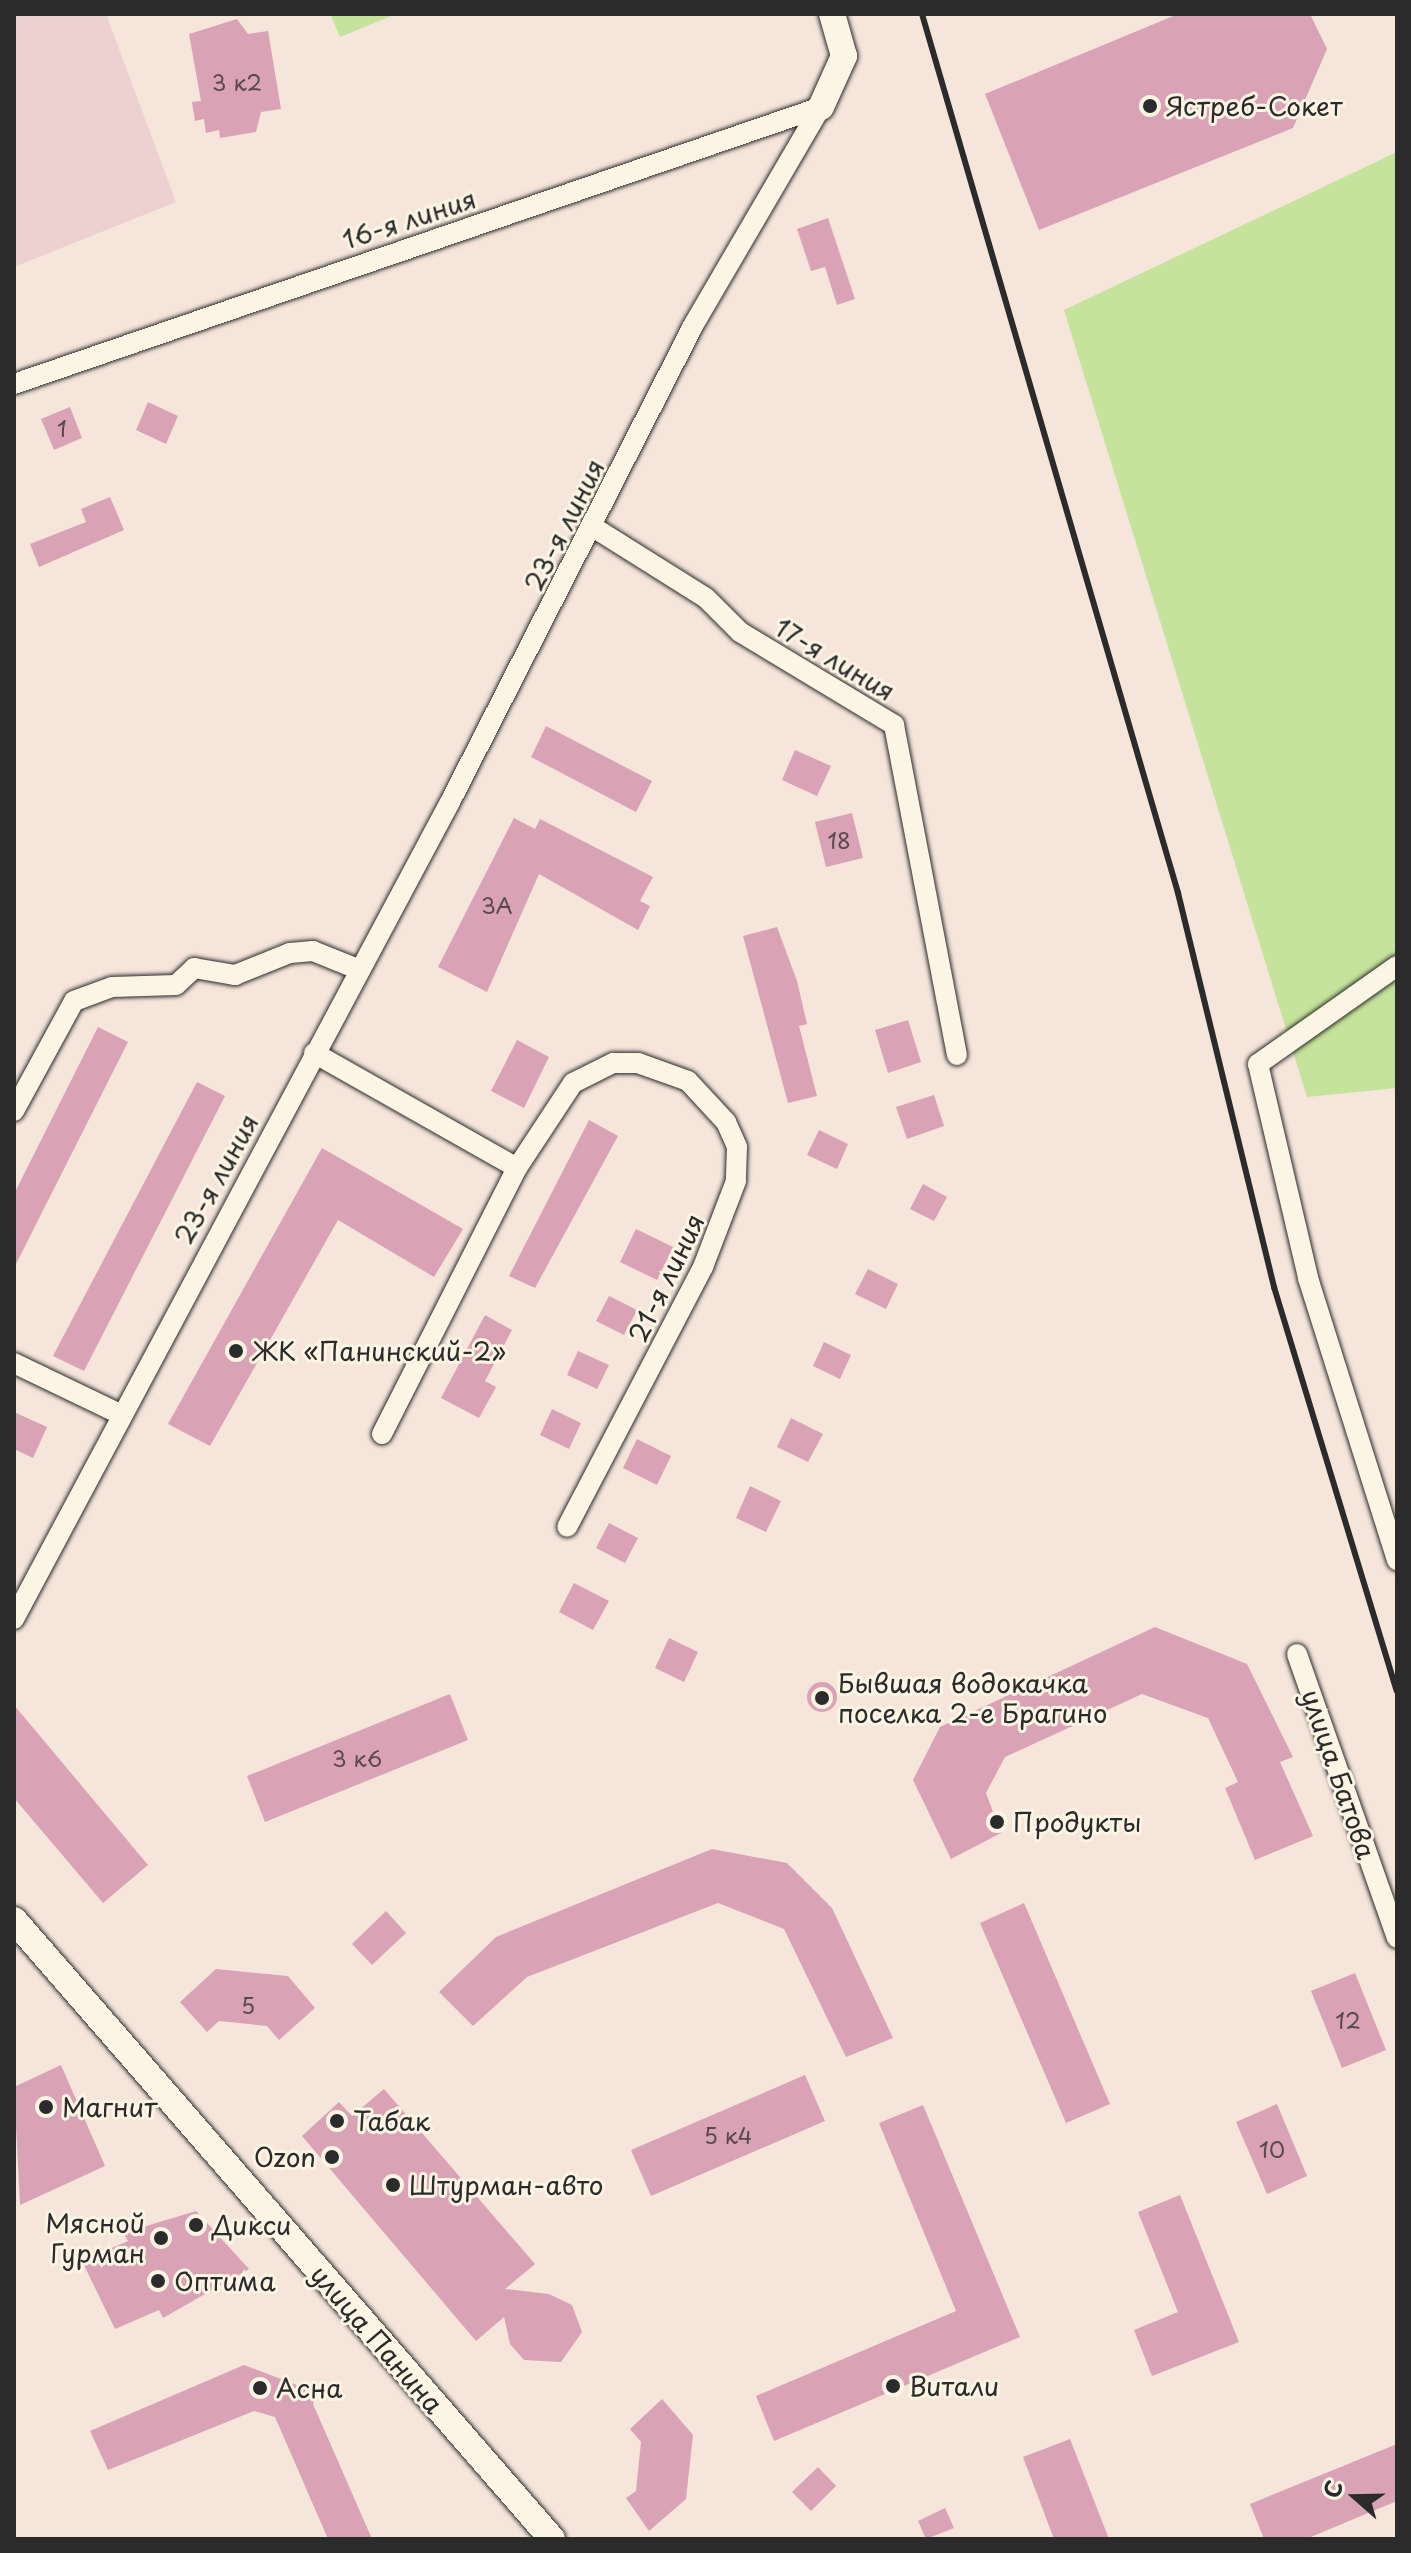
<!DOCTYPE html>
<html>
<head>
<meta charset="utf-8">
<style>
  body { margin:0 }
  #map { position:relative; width:1411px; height:2553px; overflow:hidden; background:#f5e5db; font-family:"Playpen Sans",sans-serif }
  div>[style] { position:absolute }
  .built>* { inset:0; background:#edd1d0 }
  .green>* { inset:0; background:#c5e39a }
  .building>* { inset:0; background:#daa3b5 }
  .round { border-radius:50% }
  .roads { filter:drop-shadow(0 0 2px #2b2b2b) drop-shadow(0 0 2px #2b2b2b) }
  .minor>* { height:20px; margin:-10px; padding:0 10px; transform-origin:10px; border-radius:10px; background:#fcf5e5 }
  .tertiary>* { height:26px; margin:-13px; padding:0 13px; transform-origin:13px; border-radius:13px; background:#fcf5e5 }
  .rail>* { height:6px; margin:-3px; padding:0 3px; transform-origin:3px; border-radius:3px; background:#2b2b2b }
  .dots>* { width:22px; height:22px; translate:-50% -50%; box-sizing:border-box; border:4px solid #fcf5e5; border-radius:50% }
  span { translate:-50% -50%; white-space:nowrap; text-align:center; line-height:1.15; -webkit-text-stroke:6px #fcf5e5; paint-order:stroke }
  .number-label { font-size:22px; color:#57494e }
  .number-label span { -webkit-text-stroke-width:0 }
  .poi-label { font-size:26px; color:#2b2b2b }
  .left { translate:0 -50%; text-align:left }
  .right { translate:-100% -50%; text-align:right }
  .street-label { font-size:26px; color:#2b2b2b }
  .frame { position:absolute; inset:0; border:16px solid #2b2b2b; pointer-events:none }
  .north { position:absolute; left:1315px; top:2457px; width:80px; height:80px; -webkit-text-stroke:6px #fcf5e5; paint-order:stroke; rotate:290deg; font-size:22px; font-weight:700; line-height:32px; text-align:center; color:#2b2b2b }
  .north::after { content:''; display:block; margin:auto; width:28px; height:36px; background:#2b2b2b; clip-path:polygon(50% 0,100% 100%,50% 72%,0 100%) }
</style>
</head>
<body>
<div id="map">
  <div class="built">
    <i style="clip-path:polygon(14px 14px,106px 14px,176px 202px,14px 267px)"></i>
  </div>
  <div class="green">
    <i style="clip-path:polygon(330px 14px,396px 14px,340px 37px)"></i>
    <i style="clip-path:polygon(1397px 152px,1397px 1088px,1307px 1097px,1064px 310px)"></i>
  </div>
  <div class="building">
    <i style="clip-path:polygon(1178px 14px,1310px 14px,1327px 49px,1293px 128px,1039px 230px,985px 94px)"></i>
    <i style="clip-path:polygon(237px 19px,248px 34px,268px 31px,281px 109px,261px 112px,256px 132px,220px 138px,219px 130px,206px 133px,204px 119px,195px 121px,192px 102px,201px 101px,189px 34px)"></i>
    <i style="clip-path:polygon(828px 218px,855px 299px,837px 305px,825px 267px,811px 271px,797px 229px)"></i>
    <i style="clip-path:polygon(148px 402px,178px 416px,166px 444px,136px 430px)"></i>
    <i style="clip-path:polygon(70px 407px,82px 438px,54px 450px,41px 419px)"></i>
    <i style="clip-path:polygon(110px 497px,124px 530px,39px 567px,30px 544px,86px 522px,81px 509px)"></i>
    <i style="clip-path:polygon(546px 726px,652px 781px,636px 812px,531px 757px)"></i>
    <i style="clip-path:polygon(795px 750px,831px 766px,817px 796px,782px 780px)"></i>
    <i style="clip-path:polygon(852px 813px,863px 858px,826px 867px,815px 822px)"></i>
    <i style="clip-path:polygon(514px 818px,535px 829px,540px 819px,653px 877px,640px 901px,650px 906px,638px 930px,539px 874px,487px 992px,438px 967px)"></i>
    <i style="clip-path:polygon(777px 927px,797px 981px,807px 1024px,799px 1026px,817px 1096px,788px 1103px,743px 936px)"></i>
    <i style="clip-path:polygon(908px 1020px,921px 1062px,888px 1073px,875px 1030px)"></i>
    <i style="clip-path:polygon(98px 1027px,128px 1042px,14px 1268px,14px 1194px)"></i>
    <i style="clip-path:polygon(517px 1040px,549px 1057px,524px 1108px,491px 1091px)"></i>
    <i style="clip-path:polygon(197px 1082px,225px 1096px,84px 1371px,53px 1356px)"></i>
    <i style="clip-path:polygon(934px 1095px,944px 1126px,907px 1139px,896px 1107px)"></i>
    <i style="clip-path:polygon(589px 1120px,618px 1136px,535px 1288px,509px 1276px)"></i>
    <i style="clip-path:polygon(819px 1130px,848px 1144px,837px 1169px,807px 1155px)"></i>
    <i style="clip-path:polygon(322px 1148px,463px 1229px,434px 1277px,338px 1220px,210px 1446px,168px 1424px)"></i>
    <i style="clip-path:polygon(923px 1184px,947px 1197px,934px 1221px,910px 1209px)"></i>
    <i style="clip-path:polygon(636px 1229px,673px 1247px,657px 1280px,620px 1262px)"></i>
    <i style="clip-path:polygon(868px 1269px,898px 1284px,886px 1309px,855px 1294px)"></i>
    <i style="clip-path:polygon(609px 1296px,637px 1310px,624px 1335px,596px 1321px)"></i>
    <i style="clip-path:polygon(485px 1315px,512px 1330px,485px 1381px,496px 1387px,479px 1418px,441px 1398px)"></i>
    <i style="clip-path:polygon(824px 1342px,851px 1355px,840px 1379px,813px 1366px)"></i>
    <i style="clip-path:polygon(578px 1351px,609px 1365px,597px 1389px,567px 1375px)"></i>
    <i style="clip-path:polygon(552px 1409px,581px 1423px,569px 1449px,540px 1435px)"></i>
    <i style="clip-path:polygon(14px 1412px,47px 1427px,33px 1458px,14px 1449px)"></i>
    <i style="clip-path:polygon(791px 1418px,823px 1434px,808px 1462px,777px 1447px)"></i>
    <i style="clip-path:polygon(637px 1439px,671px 1456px,657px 1485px,623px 1468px)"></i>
    <i style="clip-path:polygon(750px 1486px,781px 1501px,766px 1532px,736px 1518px)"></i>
    <i style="clip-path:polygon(609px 1523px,638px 1538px,625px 1563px,596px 1548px)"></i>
    <i style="clip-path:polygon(574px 1583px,609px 1601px,593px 1630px,559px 1612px)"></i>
    <i style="clip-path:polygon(1155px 1627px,1247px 1664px,1293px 1757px,1280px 1762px,1313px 1836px,1255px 1860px,1225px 1788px,1238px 1782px,1208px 1718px,1142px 1694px,1005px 1757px,986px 1793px,1001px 1833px,951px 1859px,913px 1780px,940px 1727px)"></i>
    <i style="clip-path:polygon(669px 1638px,698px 1652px,684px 1682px,655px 1668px)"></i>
    <i class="round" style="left:807px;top:1682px;width:30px;height:30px"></i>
    <i style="clip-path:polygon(450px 1694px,468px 1740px,265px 1822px,247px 1776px)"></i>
    <i style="clip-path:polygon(14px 1705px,148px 1865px,103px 1903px,14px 1798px)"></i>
    <i style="clip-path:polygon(712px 1849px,787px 1863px,832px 1908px,893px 2038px,846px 2057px,784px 1929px,718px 1903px,527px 1977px,473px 2026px,439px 1992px,496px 1937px)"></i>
    <i style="clip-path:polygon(1024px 1903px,1110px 2104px,1066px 2123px,980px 1923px)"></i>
    <i style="clip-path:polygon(386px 1911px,406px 1933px,372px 1965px,352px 1944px)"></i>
    <i style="clip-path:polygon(216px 1969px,288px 1976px,315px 2008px,279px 2040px,267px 2026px,219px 2021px,207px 2032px,180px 2002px)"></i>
    <i style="clip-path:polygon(1355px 1973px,1386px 2050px,1342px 2068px,1311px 1991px)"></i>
    <i style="clip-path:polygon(61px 2065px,105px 2166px,20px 2205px,14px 2087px)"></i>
    <i style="clip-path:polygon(805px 2075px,825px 2121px,651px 2196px,631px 2150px)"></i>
    <i style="clip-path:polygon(384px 2089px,535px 2264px,505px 2289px,549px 2294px,572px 2305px,582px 2332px,561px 2362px,524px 2360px,510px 2344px,504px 2317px,476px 2341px,302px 2136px,339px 2102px,352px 2116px)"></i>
    <i style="clip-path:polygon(1277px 2104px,1307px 2176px,1267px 2194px,1236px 2122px)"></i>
    <i style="clip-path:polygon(923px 2105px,1020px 2337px,774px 2441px,756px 2396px,956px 2311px,879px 2123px)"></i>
    <i style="clip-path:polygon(1180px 2195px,1239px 2342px,1152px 2376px,1134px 2330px,1178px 2312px,1138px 2212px)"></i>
    <i style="clip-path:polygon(196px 2211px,249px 2269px,163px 2318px,159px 2310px,115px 2329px,82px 2261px,128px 2241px,123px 2233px)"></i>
    <i style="clip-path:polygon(244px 2365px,318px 2393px,313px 2404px,372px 2539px,328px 2539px,275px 2417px,254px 2411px,108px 2470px,90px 2431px)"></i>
    <i style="clip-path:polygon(662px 2399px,693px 2435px,686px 2499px,649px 2531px,626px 2498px,636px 2491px,641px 2442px,630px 2429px)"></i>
    <i style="clip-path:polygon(1070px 2439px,1109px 2539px,1054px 2539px,1023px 2457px)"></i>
    <i style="clip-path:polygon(1397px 2444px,1397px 2501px,1306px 2539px,1264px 2539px,1250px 2504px)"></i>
    <i style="clip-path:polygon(818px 2467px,836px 2486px,811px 2511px,792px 2492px)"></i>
    <i style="clip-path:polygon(945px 2508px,954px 2528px,926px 2539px,918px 2521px)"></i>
  </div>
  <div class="roads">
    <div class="minor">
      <i style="left:14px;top:384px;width:853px;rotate:-18.94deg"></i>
      <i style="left:593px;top:527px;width:133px;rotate:32.1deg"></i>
      <i style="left:706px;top:598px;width:48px;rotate:45deg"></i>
      <i style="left:740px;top:632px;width:180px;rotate:31.1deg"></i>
      <i style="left:894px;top:725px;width:336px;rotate:79.2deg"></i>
      <i style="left:1397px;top:966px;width:170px;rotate:144.8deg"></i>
      <i style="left:1258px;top:1064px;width:220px;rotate:76.8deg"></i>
      <i style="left:1308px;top:1278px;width:296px;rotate:72.5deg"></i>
      <i style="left:314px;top:1053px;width:233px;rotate:29.5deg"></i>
      <i style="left:14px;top:1111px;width:125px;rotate:-61.4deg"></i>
      <i style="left:74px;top:1001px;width:40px;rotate:-20.2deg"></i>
      <i style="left:112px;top:987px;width:64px;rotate:-1.8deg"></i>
      <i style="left:176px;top:985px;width:25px;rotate:-43deg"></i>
      <i style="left:194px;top:968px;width:42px;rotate:9.7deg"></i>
      <i style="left:235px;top:975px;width:59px;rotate:-21.8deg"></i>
      <i style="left:290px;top:953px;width:23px;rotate:-5deg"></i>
      <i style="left:313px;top:951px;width:51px;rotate:22deg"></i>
      <i style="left:14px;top:1363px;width:115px;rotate:25.7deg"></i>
      <i style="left:382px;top:1434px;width:298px;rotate:-63.1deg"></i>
      <i style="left:517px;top:1168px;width:102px;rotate:-56.6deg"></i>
      <i style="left:573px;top:1083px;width:45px;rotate:-26.6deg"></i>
      <i style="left:613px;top:1063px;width:25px"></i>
      <i style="left:638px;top:1063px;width:53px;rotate:19.8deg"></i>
      <i style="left:688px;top:1081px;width:56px;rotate:47.2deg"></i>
      <i style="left:726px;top:1122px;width:27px;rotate:66deg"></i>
      <i style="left:737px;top:1147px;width:34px;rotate:92deg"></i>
      <i style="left:736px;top:1181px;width:92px;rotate:111deg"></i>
      <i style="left:703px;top:1267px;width:293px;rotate:117.6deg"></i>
      <i style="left:14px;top:1619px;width:926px;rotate:-61.91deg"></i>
      <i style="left:450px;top:802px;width:537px;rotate:-62.96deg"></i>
      <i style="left:694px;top:324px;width:251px;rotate:-59.7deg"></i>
      <i style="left:1297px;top:1654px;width:301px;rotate:70.6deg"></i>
    </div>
    <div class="tertiary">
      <i style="left:821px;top:107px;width:56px;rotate:-65.7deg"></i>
      <i style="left:844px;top:56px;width:44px;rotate:-105.9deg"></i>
      <i style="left:14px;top:1920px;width:820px;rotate:49deg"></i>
    </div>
  </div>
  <div class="rail">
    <i style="left:922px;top:14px;width:916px;rotate:73.76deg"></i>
    <i style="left:1178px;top:893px;width:406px;rotate:76.3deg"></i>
    <i style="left:1274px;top:1287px;width:422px;rotate:73.1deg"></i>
  </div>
  <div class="dots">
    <i style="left:1150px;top:106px;background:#2b2b2b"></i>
    <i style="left:236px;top:1351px;background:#2b2b2b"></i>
    <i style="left:822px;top:1698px;background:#2b2b2b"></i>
    <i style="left:997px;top:1822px;background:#2b2b2b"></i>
    <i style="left:46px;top:2107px;background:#2b2b2b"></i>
    <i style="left:337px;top:2121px;background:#2b2b2b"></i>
    <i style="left:332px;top:2157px;background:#2b2b2b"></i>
    <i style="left:393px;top:2185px;background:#2b2b2b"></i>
    <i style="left:196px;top:2225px;background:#2b2b2b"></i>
    <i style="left:161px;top:2238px;background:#2b2b2b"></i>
    <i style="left:158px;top:2281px;background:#2b2b2b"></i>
    <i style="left:893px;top:2386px;background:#2b2b2b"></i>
    <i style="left:260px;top:2388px;background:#2b2b2b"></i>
  </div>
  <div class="number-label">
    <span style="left:237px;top:82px">3 к2</span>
    <span style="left:62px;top:428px">1</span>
    <span style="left:839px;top:840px">18</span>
    <span style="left:497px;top:905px">3А</span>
    <span style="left:357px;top:1758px">3 к6</span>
    <span style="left:248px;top:2005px">5</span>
    <span style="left:1348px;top:2020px">12</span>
    <span style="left:728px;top:2135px">5 к4</span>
    <span style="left:1272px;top:2149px">10</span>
  </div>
  <div class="poi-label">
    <span class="left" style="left:1166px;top:106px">Ястреб-Сокет</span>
    <span class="left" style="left:252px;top:1351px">ЖК «Панинский-2»</span>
    <span class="left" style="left:838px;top:1698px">Бывшая водокачка<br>поселка 2-е Брагино</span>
    <span class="left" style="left:1013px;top:1822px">Продукты</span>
    <span class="left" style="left:62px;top:2107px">Магнит</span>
    <span class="left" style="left:353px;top:2121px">Табак</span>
    <span class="right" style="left:316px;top:2157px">Ozon</span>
    <span class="left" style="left:409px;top:2185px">Штурман-авто</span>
    <span class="right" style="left:145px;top:2238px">Мясной<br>Гурман</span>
    <span class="left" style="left:212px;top:2225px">Дикси</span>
    <span class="left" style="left:174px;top:2281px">Оптима</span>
    <span class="left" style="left:909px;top:2386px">Витали</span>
    <span class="left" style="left:276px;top:2388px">Асна</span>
  </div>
  <div class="street-label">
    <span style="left:409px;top:219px;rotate:-18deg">16-я линия</span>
    <span style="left:564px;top:525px;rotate:-63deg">23-я линия</span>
    <span style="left:835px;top:659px;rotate:31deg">17-я линия</span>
    <span style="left:216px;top:1179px;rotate:-61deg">23-я линия</span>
    <span style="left:666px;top:1278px;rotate:-64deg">21-я линия</span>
    <span style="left:1339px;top:1774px;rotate:71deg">улица Батова</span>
    <span style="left:377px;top:2339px;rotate:49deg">улица Панина</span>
  </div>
  <div class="frame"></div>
  <div class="north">С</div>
</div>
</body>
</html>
